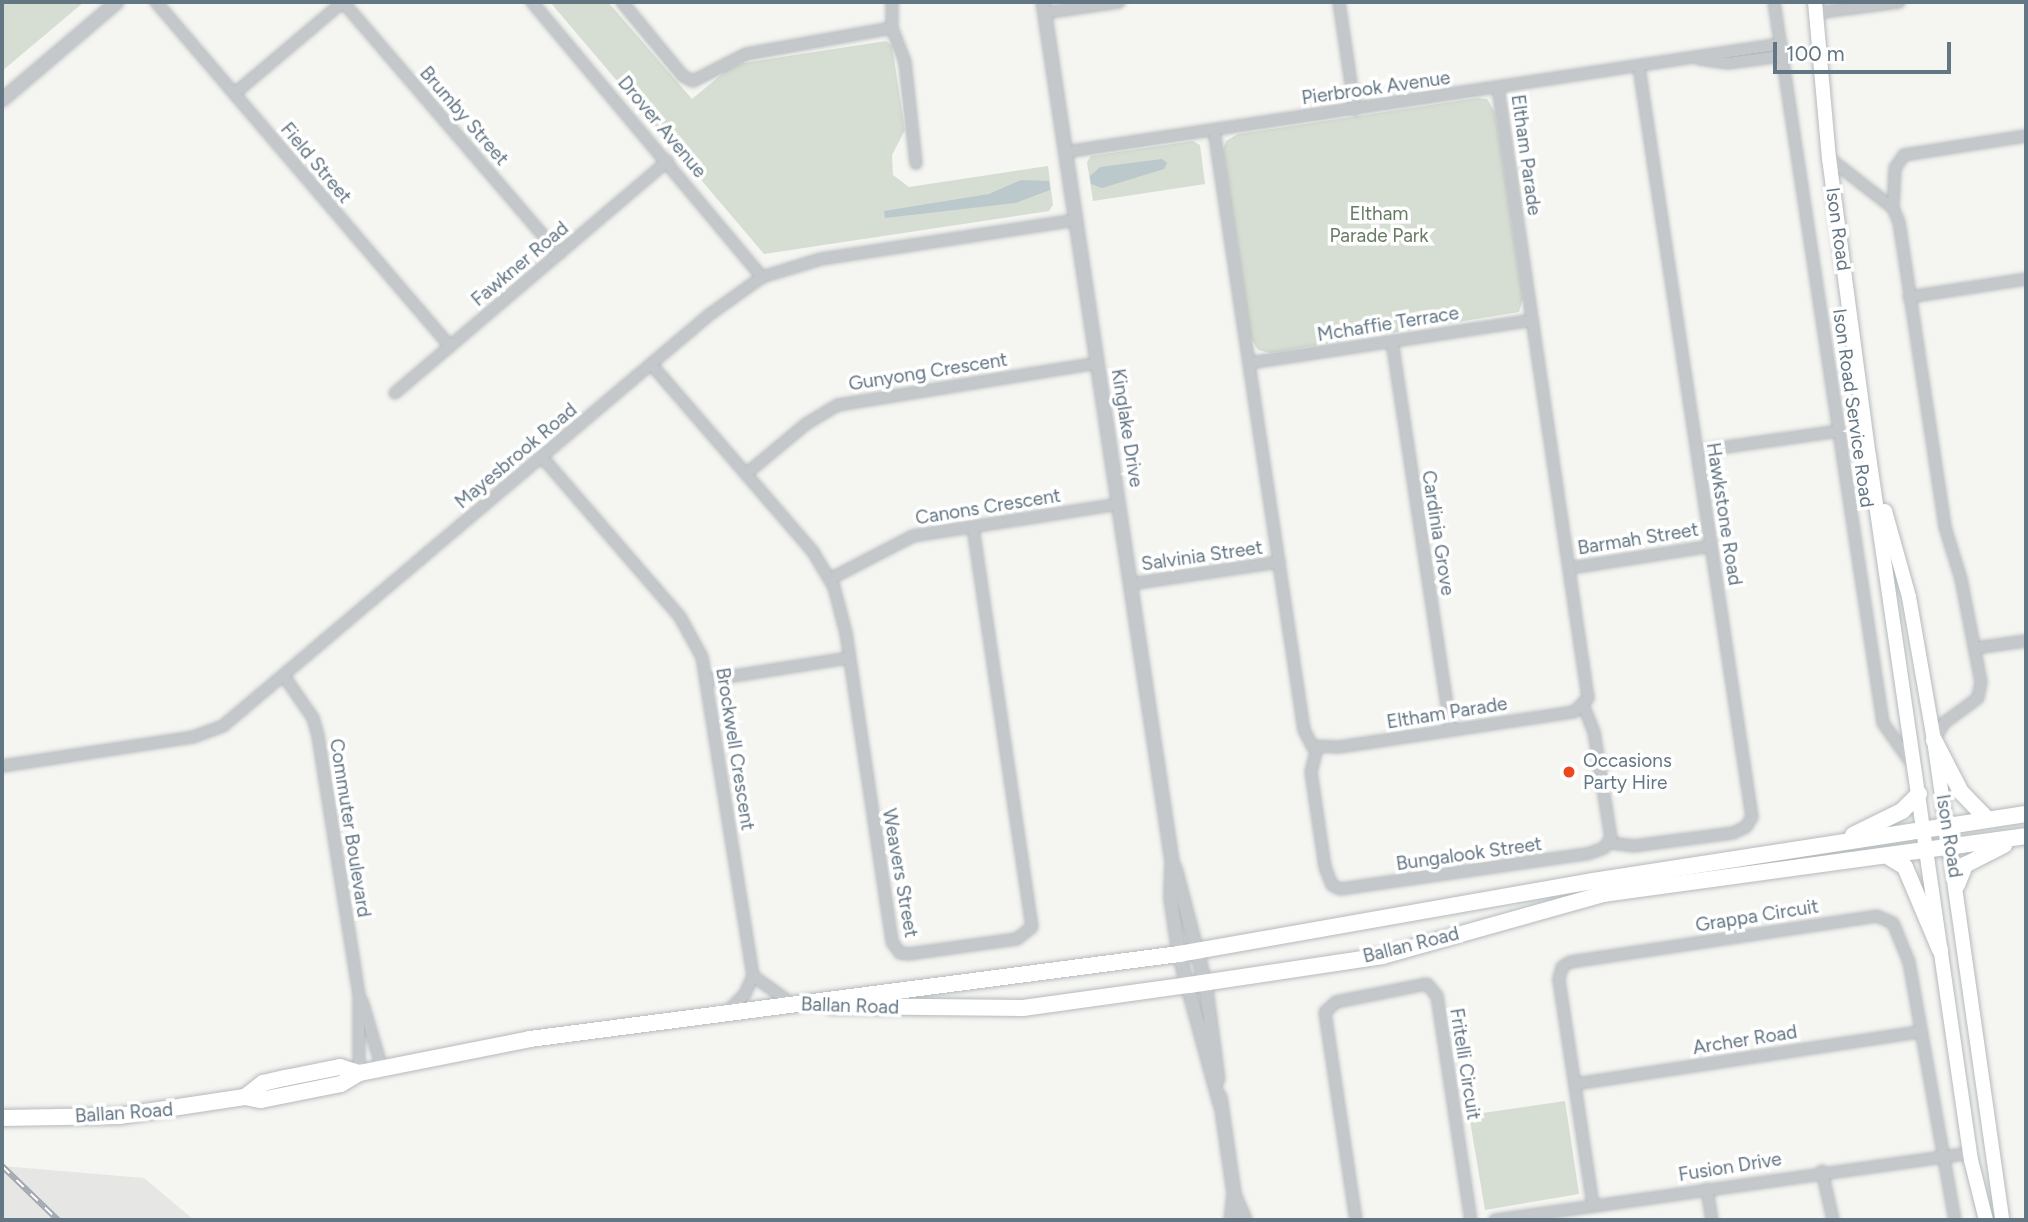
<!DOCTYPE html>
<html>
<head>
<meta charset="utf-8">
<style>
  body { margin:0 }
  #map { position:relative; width:2028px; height:1222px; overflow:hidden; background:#f5f5f1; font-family:Figtree,sans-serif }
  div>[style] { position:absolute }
  .built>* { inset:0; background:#e6e7e5 }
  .green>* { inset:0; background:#d6ddd2 }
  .water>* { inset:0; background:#bbc8cc }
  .roads { filter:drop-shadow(0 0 2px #b4babe) drop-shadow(0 0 2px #b4babe) }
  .minor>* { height:10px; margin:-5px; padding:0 5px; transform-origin:5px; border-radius:5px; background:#c5c8cb }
  .tertiary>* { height:12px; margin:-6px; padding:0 6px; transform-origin:6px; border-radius:6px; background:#c5c8cb }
  .secondary>* { height:14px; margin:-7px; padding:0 7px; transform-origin:7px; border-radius:7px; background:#fff }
  .primary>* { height:16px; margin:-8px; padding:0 8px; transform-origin:8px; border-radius:8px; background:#fff }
  .rail>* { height:6px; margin-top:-3px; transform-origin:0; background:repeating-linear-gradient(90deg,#fff 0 10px,#a2a9ae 0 20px); box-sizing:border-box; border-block:2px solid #a2a9ae }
  .dots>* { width:19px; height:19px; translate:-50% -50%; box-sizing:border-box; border:4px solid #fff; border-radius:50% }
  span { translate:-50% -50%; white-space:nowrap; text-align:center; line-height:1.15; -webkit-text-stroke:7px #fff; paint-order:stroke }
  .street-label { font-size:19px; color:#637684 }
  .park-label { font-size:19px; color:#677b62 }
  .poi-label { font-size:19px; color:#637684 }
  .left { translate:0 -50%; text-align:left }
  .frame { position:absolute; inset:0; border:4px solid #637684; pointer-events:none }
  .scale { position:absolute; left:1773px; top:42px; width:178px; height:32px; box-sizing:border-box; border:4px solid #637684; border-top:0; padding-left:9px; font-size:21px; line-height:24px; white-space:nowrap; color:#637684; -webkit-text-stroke:5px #fff; paint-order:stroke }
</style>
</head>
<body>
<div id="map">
  <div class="built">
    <i style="clip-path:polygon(2px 1166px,144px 1178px,194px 1220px,2px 1220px)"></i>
  </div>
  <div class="green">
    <i style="clip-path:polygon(2px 2px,84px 2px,2px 71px)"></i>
    <i style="clip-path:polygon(550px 2px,608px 2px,692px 99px,727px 70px,743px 63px,886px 41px,892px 46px,905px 130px,892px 155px,893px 175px,909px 187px,1048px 166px,1053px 205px,1049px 211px,764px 254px)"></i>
    <i style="clip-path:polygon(1477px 98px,1487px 99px,1495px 112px,1523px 299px,1519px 312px,1270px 353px,1258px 350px,1251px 338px,1223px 149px,1226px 141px,1238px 134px)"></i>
    <i style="clip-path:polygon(1193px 141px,1200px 145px,1205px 184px,1093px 201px,1087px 162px,1091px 156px)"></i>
    <i style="clip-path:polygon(1565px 1101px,1579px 1194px,1485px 1210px,1469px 1115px)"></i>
  </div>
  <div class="water">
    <i style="clip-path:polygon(1162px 159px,1167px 163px,1164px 169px,1102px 188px,1091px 184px,1090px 176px,1100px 167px)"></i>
    <i style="clip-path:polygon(1021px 180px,1049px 181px,1050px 190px,1015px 203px,885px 218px,884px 211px,989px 194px)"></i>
  </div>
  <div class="roads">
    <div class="minor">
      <i style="left:156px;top:2px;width:453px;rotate:49.5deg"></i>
      <i style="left:532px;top:2px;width:359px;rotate:50.1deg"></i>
      <i style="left:622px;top:2px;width:96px;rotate:50.5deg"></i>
      <i style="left:683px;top:76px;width:11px;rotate:27deg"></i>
      <i style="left:693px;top:81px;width:59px;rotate:-27deg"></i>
      <i style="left:746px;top:54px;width:148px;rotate:-10.1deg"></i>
      <i style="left:892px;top:2px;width:26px;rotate:90deg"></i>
      <i style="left:892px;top:28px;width:36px;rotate:69deg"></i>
      <i style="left:905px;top:62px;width:102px;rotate:83.8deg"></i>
      <i style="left:1339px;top:2px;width:109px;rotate:81.6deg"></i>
      <i style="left:1774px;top:2px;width:729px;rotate:81.4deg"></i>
      <i style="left:1883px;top:723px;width:50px;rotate:54.7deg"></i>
      <i style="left:1044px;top:13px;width:76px;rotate:-8.3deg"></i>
      <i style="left:1816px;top:13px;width:84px;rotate:-7.5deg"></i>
      <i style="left:1699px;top:59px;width:29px;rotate:8deg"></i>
      <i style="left:1728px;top:63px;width:54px;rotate:-7.4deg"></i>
      <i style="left:234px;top:94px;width:143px;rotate:-40.2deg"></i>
      <i style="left:343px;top:2px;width:332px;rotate:49.4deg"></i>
      <i style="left:1214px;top:130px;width:607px;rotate:81.47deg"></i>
      <i style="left:1304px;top:730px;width:18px;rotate:63deg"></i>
      <i style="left:1312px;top:746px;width:27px;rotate:2deg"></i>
      <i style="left:1339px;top:747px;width:238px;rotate:-8.5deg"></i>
      <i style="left:1574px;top:712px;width:20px;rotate:-45deg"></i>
      <i style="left:1588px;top:698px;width:617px;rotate:-98.39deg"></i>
      <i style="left:1065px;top:152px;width:724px;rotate:-8.58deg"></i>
      <i style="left:1829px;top:158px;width:81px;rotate:38deg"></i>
      <i style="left:1893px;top:208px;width:15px;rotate:67deg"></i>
      <i style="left:1899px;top:222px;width:308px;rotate:81.4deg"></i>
      <i style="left:1945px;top:527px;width:54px;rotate:72.9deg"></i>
      <i style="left:1961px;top:579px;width:105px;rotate:79deg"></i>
      <i style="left:1981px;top:682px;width:16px;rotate:101deg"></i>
      <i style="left:1978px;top:698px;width:42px;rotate:143.7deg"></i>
      <i style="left:1944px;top:723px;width:20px;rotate:120deg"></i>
      <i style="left:1893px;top:208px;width:40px;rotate:-87.1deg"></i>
      <i style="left:1895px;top:168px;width:16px;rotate:-55deg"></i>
      <i style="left:1904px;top:155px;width:123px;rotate:-8.9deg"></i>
      <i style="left:1909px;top:297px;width:118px;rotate:-8.7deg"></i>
      <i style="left:1392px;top:341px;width:393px;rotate:81.4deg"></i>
      <i style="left:1249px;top:363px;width:286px;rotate:-8.6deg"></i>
      <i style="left:651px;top:364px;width:248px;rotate:49.2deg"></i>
      <i style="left:813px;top:552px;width:41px;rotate:59deg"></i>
      <i style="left:834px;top:587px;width:48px;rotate:75.4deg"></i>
      <i style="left:846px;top:633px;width:312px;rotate:81.5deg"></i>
      <i style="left:892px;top:942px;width:14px;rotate:54deg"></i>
      <i style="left:900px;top:953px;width:8px;rotate:7deg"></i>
      <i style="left:908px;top:954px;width:110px;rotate:-7.8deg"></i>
      <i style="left:1017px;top:939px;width:19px;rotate:-39deg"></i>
      <i style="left:1032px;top:927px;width:404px;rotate:-98.4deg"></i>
      <i style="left:395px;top:393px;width:358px;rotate:-40.4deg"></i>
      <i style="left:1697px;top:451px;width:144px;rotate:-8deg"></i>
      <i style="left:542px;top:457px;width:211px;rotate:49.2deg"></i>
      <i style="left:680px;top:617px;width:46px;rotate:61.2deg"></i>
      <i style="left:702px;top:657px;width:323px;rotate:80.9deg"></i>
      <i style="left:753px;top:976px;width:20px;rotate:114deg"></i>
      <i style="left:745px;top:994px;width:23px;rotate:135deg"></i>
      <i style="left:746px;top:474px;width:78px;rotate:-39.8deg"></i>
      <i style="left:806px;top:424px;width:37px;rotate:-31deg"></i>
      <i style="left:838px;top:405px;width:262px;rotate:-9.2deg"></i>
      <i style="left:1571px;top:568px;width:142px;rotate:-8.9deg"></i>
      <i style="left:830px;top:579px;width:93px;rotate:-27.4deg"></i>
      <i style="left:913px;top:536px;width:208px;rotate:-8.8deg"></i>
      <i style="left:1130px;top:584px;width:151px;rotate:-8.4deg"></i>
      <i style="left:1975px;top:648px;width:51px;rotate:-7.8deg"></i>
      <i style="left:284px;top:676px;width:51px;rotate:55.4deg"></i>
      <i style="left:313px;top:718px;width:19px;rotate:74deg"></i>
      <i style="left:318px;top:736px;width:261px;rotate:81deg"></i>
      <i style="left:359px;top:994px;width:79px;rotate:90deg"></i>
      <i style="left:708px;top:680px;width:143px;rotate:-8.9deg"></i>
      <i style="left:1317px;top:748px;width:25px;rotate:104deg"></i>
      <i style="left:1311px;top:772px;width:96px;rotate:81.6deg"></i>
      <i style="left:1325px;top:867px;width:19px;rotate:69deg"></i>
      <i style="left:1332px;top:885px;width:9px;rotate:27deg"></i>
      <i style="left:1340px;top:889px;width:249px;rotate:-8.1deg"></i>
      <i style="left:1587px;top:854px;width:18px;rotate:-19deg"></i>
      <i style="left:1604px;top:848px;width:12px;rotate:-55deg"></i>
      <i style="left:1611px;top:838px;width:107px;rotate:-99.1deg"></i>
      <i style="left:1594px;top:732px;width:27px;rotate:-112deg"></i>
      <i style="left:2px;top:766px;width:193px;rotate:-8.6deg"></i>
      <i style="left:193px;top:737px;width:32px;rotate:-20deg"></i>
      <i style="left:223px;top:726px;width:636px;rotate:-40.22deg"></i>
      <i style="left:709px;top:315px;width:65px;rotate:-35.6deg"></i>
      <i style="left:762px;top:277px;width:62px;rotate:-17deg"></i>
      <i style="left:821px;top:259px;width:258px;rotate:-8.7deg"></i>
      <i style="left:1610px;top:843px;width:23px;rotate:7deg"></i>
      <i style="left:1633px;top:846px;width:101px;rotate:-7.4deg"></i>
      <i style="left:1733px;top:833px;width:14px;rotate:-25deg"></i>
      <i style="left:1746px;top:827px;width:12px;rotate:-59deg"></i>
      <i style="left:1752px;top:817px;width:758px;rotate:-98.57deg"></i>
      <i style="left:753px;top:976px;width:47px;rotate:35.4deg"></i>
      <i style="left:362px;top:1001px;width:70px;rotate:73.4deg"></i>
      <i style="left:1575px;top:1084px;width:349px;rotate:-8.6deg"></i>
      <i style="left:1822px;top:1171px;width:50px;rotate:77.3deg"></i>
      <i style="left:1707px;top:1189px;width:31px;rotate:81deg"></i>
      <i style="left:1593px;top:1205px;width:229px;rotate:-98.6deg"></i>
      <i style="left:1559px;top:979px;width:12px;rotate:-76deg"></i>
      <i style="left:1562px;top:967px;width:9px;rotate:-32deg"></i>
      <i style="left:1570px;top:962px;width:310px;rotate:-8.5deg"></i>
      <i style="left:1877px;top:916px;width:17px;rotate:24deg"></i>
      <i style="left:1893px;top:923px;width:42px;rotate:67.7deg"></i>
      <i style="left:1909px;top:962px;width:262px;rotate:79.9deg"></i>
      <i style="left:1356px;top:1220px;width:210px;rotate:-98.5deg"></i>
      <i style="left:1325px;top:1012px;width:15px;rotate:-42deg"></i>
      <i style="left:1336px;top:1002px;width:93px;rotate:-11.2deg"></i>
      <i style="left:1427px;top:984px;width:16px;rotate:50deg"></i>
      <i style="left:1437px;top:996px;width:227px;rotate:81.4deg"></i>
      <i style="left:1495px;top:1220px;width:480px;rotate:-8deg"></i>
    </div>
    <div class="tertiary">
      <i style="left:1043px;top:2px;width:869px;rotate:81.46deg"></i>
      <i style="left:1172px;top:861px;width:38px;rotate:92deg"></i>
      <i style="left:1171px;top:899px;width:56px;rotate:81.7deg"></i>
      <i style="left:1179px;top:954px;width:156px;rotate:74.7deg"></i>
      <i style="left:2px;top:100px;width:151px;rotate:-40.4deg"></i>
      <i style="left:1175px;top:868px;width:118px;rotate:75.3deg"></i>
      <i style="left:1205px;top:982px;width:98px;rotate:82.4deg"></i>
      <i style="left:1220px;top:1097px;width:97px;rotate:81.7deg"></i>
      <i style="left:1234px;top:1193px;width:27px;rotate:96deg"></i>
      <i style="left:1234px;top:1194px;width:28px;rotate:67deg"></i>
    </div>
    <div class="secondary">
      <i style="left:1815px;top:2px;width:157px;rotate:84.9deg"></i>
      <i style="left:1829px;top:158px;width:301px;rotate:82.4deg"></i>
      <i style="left:1869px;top:456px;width:711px;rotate:81.76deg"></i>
      <i style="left:1971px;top:1160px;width:62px;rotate:76deg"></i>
      <i style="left:1885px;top:511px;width:89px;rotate:74.4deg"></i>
      <i style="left:1909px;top:597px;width:145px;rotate:80.1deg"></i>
      <i style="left:1934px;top:740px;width:485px;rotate:81.9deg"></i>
    </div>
    <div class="primary">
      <i style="left:1934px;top:740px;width:59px;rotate:62.6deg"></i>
      <i style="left:1961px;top:792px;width:37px;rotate:46deg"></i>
      <i style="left:1853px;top:835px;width:55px;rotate:-26.1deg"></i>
      <i style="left:1902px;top:811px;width:24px;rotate:-45deg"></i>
      <i style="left:1887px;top:856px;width:21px;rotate:31deg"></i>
      <i style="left:1905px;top:867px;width:90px;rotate:67.1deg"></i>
      <i style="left:1957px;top:885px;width:22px;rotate:-68deg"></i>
      <i style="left:1965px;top:865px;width:44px;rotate:-27.1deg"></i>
      <i style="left:831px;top:1006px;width:192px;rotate:0.6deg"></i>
      <i style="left:1023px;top:1008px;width:168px;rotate:-7.9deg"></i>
      <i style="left:1189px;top:985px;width:196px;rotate:-8.5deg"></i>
      <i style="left:1383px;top:956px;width:229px;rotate:-15.7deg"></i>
      <i style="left:1603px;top:894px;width:427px;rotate:-7.8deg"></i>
      <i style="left:245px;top:1097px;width:23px;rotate:-38deg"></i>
      <i style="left:263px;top:1083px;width:23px;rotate:-13deg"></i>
      <i style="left:285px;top:1078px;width:56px;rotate:-11.3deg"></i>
      <i style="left:340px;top:1067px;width:20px;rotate:18deg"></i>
      <i style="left:2px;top:1118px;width:117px;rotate:-1deg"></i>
      <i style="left:119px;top:1116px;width:127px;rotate:-8.6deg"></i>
      <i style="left:245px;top:1097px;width:16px;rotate:11deg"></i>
      <i style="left:261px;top:1100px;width:82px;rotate:-11.3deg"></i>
      <i style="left:341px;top:1084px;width:21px;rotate:-31deg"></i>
      <i style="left:359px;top:1073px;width:174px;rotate:-11.2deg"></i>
      <i style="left:530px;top:1039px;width:655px;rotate:-7.46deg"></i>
      <i style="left:1179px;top:954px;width:420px;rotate:-10deg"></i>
      <i style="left:1593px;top:881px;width:438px;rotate:-8.8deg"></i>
    </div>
  </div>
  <div class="rail">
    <i style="left:2px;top:1166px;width:78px;rotate:44deg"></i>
  </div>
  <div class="dots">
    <i style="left:1569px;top:772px;background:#ec481b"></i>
  </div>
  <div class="street-label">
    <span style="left:1376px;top:88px;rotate:-8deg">Pierbrook Avenue</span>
    <span style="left:464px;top:116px;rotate:49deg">Brumby Street</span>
    <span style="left:662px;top:127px;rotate:50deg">Drover Avenue</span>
    <span style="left:1526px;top:155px;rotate:82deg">Eltham Parade</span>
    <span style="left:316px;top:163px;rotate:50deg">Field Street</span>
    <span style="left:1838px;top:229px;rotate:82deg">Ison Road</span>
    <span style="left:520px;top:264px;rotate:-40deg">Fawkner Road</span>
    <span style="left:1388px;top:324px;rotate:-9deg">Mchaffie Terrace</span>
    <span style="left:928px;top:372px;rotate:-9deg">Gunyong Crescent</span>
    <span style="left:1853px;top:408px;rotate:82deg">Ison Road Service Road</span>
    <span style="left:1127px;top:428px;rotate:81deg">Kinglake Drive</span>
    <span style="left:516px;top:456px;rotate:-40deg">Mayesbrook Road</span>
    <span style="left:988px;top:507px;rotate:-9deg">Canons Crescent</span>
    <span style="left:1724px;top:514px;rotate:81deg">Hawkstone Road</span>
    <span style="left:1438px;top:533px;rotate:81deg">Cardinia Grove</span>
    <span style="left:1638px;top:539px;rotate:-9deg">Barmah Street</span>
    <span style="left:1202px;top:556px;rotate:-8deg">Salvinia Street</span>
    <span style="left:1447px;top:713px;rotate:-9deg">Eltham Parade</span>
    <span style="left:735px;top:749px;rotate:81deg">Brockwell Crescent</span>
    <span style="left:350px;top:828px;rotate:81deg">Commuter Boulevard</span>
    <span style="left:1949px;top:836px;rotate:81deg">Ison Road</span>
    <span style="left:1469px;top:854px;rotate:-8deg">Bungalook Street</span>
    <span style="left:900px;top:873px;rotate:80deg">Weavers Street</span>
    <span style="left:1757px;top:916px;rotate:-9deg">Grappa Circuit</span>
    <span style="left:1411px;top:945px;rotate:-14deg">Ballan Road</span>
    <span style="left:850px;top:1006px;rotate:2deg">Ballan Road</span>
    <span style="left:1745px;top:1040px;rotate:-9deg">Archer Road</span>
    <span style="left:1465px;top:1064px;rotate:81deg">Fritelli Circuit</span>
    <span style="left:124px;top:1113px;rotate:-4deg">Ballan Road</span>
    <span style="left:1730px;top:1167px;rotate:-9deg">Fusion Drive</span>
  </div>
  <div class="park-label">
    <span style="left:1379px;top:225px">Eltham<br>Parade Park</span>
  </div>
  <div class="poi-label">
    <span class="left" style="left:1583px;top:772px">Occasions<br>Party Hire</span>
  </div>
  <div class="frame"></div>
  <div class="scale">100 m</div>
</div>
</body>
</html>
